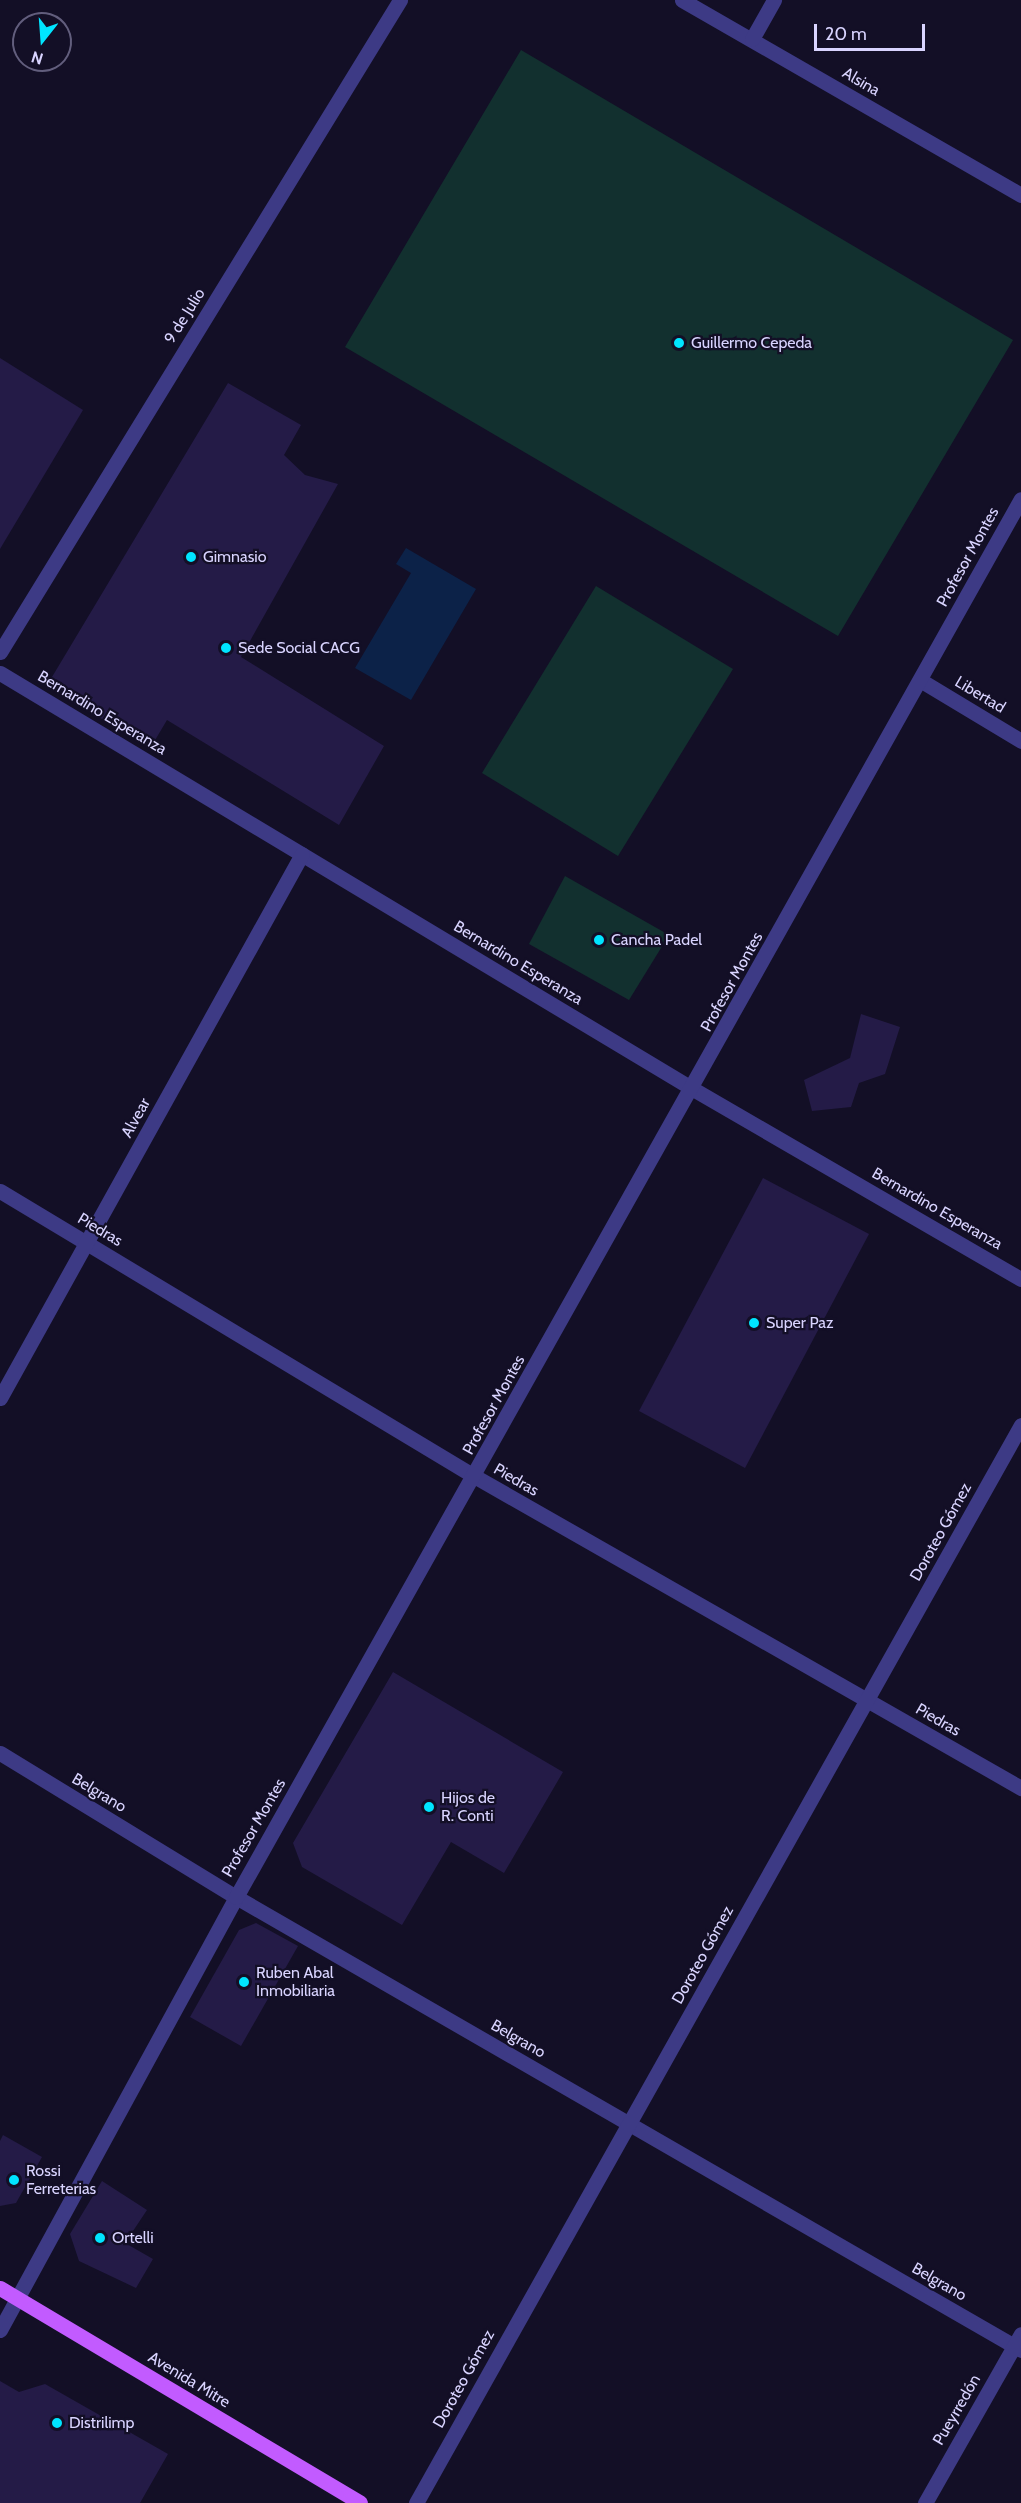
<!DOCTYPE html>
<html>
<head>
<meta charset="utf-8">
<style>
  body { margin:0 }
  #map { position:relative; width:1021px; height:2503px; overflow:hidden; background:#130f26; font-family:Cabin,sans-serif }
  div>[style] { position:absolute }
  .green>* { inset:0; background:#12302f }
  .water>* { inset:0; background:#0c2248 }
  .building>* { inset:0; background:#241b47 }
  .minor>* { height:15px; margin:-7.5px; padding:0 7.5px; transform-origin:7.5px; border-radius:7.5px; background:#3d3a85 }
  .major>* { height:15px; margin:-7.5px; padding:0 7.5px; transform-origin:7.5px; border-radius:7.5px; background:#c25bff }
  .dots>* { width:16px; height:16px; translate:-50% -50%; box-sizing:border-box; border:3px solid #130f26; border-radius:50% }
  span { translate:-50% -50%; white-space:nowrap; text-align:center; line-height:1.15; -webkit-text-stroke:4.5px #130f26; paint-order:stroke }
  .street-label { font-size:16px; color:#d9d4ff }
  .poi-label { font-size:16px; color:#d9d4ff }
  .left { translate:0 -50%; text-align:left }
  .north { position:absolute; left:12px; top:12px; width:60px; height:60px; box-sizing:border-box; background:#130f26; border:2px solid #625e7d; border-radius:50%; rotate:197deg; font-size:16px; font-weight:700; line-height:24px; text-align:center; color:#d9d4ff }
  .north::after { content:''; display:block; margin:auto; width:21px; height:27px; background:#00e5ff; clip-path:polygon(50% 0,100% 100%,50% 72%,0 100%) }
  .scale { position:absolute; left:814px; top:24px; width:111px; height:27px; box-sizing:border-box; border:3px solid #d9d4ff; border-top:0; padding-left:8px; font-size:18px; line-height:21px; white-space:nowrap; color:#d9d4ff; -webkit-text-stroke:4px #130f26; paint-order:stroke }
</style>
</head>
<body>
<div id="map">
  <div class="green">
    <i style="clip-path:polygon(521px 50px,1013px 340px,838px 636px,345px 347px)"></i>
    <i style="clip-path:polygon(596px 586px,733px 669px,618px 856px,482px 773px)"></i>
    <i style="clip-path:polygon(565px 876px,669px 935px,629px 1000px,529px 944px)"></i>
  </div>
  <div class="water">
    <i style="clip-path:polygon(406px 548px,476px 589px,411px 700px,355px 668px,411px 573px,396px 564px)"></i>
  </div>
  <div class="building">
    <i style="clip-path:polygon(0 358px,83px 410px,0 549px)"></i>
    <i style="clip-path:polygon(228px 383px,301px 425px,284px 455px,305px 475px,338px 484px,241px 657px,384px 746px,339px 825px,167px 720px,151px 747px,46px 687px)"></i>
    <i style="clip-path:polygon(861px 1014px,900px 1027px,885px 1074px,859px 1083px,851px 1107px,812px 1111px,804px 1080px,850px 1058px)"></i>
    <i style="clip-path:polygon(763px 1178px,869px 1234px,745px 1468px,639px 1411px)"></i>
    <i style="clip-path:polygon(393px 1672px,563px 1772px,504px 1873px,451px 1842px,402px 1925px,302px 1867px,293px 1843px)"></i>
    <i style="clip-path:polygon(256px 1923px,298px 1946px,241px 2046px,190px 2017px,239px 1930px)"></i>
    <i style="clip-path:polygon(3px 2135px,42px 2157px,16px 2203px,0 2206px,0 2141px)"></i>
    <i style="clip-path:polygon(102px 2181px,147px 2210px,125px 2243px,153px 2259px,136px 2288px,79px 2261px,70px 2234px)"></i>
    <i style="clip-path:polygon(0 2381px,19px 2392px,45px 2384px,168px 2454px,140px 2503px,0 2503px)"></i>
  </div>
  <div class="minor">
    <i style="left:682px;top:0;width:391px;rotate:29.9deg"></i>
    <i style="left:752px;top:39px;width:45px;rotate:-60.6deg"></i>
    <i style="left:0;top:652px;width:765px;rotate:-58.47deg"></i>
    <i style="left:0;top:673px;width:808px;rotate:30.98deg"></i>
    <i style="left:693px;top:1089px;width:379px;rotate:30.1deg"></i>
    <i style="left:920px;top:680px;width:118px;rotate:31.1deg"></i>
    <i style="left:0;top:1191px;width:553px;rotate:31.02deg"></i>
    <i style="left:474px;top:1476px;width:630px;rotate:29.7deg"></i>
    <i style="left:0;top:1398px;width:622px;rotate:-60.96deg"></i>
    <i style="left:0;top:1753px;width:276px;rotate:31.4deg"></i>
    <i style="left:236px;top:1897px;width:906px;rotate:29.99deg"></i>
    <i style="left:0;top:2330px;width:493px;rotate:-61.4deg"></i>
    <i style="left:236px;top:1897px;width:1603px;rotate:-60.69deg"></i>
    <i style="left:416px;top:2503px;width:1236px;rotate:-60.7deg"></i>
    <i style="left:925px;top:2503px;width:194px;rotate:-60.4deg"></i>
  </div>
  <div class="major">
    <i style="left:0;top:2288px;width:419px;rotate:30.8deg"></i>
  </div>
  <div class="dots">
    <i style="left:679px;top:343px;background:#00e5ff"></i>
    <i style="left:191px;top:557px;background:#00e5ff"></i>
    <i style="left:226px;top:648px;background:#00e5ff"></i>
    <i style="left:599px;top:940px;background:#00e5ff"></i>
    <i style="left:754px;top:1323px;background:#00e5ff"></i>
    <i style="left:429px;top:1807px;background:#00e5ff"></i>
    <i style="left:244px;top:1982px;background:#00e5ff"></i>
    <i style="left:14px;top:2180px;background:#00e5ff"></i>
    <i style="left:100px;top:2238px;background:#00e5ff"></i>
    <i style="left:57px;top:2423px;background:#00e5ff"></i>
  </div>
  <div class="street-label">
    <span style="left:861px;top:82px;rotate:30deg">Alsina</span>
    <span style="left:185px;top:316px;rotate:-58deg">9 de Julio</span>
    <span style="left:968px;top:557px;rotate:-61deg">Profesor Montes</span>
    <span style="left:980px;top:695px;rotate:31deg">Libertad</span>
    <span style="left:102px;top:713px;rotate:31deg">Bernardino Esperanza</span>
    <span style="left:518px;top:963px;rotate:31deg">Bernardino Esperanza</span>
    <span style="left:732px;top:982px;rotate:-61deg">Profesor Montes</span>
    <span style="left:136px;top:1118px;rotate:-61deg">Alvear</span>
    <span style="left:937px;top:1209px;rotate:30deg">Bernardino Esperanza</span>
    <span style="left:100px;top:1230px;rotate:31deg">Piedras</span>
    <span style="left:494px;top:1405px;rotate:-61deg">Profesor Montes</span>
    <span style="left:516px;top:1480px;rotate:30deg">Piedras</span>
    <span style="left:941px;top:1532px;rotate:-61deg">Doroteo Gómez</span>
    <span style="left:938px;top:1720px;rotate:30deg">Piedras</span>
    <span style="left:99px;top:1793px;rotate:31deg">Belgrano</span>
    <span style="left:254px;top:1828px;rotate:-60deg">Profesor Montes</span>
    <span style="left:703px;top:1955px;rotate:-61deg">Doroteo Gómez</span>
    <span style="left:518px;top:2039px;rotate:30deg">Belgrano</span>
    <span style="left:939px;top:2282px;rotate:30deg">Belgrano</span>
    <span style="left:464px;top:2379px;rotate:-61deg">Doroteo Gómez</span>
    <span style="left:189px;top:2380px;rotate:31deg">Avenida Mitre</span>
    <span style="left:957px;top:2410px;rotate:-60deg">Pueyrredón</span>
  </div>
  <div class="poi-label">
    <span class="left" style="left:691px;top:343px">Guillermo Cepeda</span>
    <span class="left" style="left:203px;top:557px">Gimnasio</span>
    <span class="left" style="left:238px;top:648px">Sede Social CACG</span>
    <span class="left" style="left:611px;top:940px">Cancha Padel</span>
    <span class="left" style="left:766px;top:1323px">Super Paz</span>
    <span class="left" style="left:441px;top:1807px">Hijos de<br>R. Conti</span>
    <span class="left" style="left:256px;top:1982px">Ruben Abal<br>Inmobiliaria</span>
    <span class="left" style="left:26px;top:2180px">Rossi<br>Ferreterias</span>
    <span class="left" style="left:112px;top:2238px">Ortelli</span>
    <span class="left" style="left:69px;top:2423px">Distrilimp</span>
  </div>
  <div class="north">N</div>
  <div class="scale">20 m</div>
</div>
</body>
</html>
